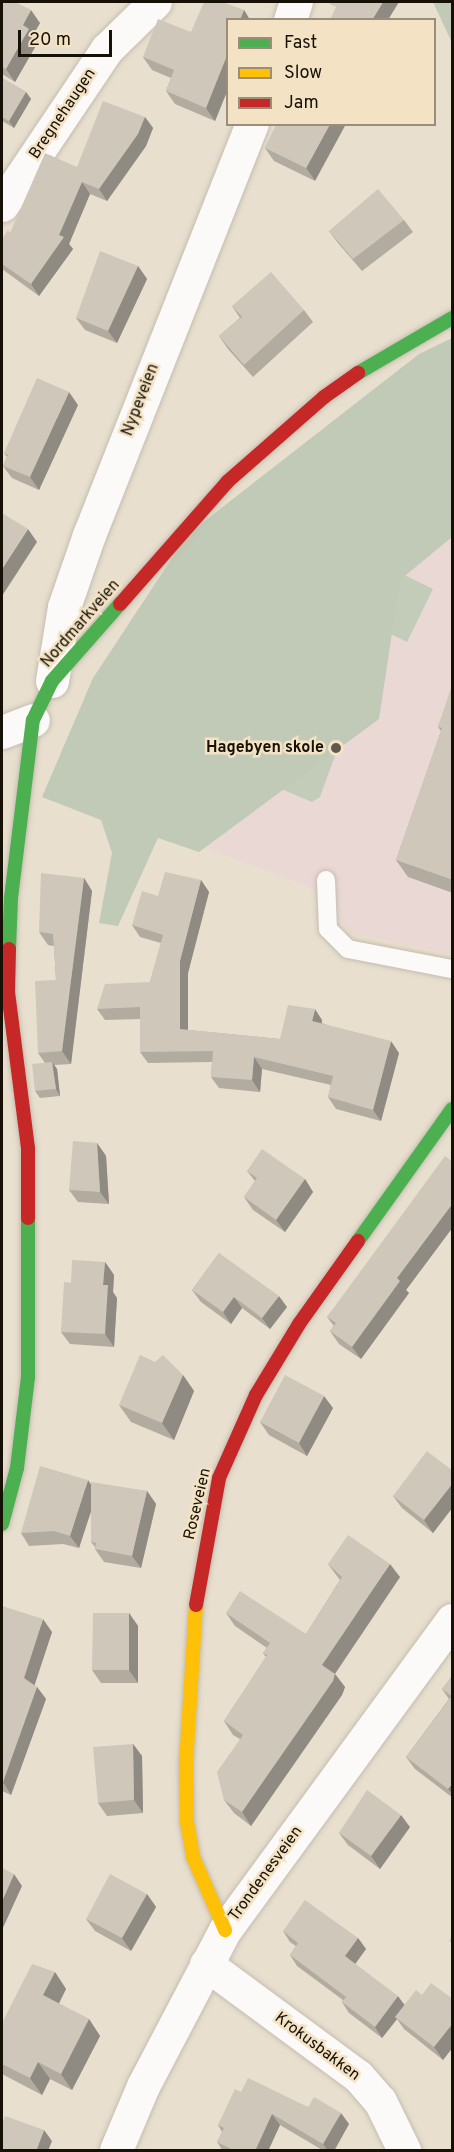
<!DOCTYPE html>
<html>
<head>
<meta charset="utf-8">
<style>
  body { margin:0 }
  #map { position:relative; width:454px; height:2152px; overflow:hidden; background:#e8dfce; font-family:Overpass,sans-serif }
  div>[style] { position:absolute }
  .education>* { inset:0; background:#ead8d5 }
  .green>* { inset:0; background:#c3ccb9 }
  .forest>* { inset:0; background:#c0cab6 }
  .roads { filter:drop-shadow(0 0 2px #c4bdb0) drop-shadow(0 0 2px #c4bdb0) }
  .lane>* { height:18px; margin:-9px; padding:0 9px; transform-origin:9px; border-radius:9px; background:#fcfaf8 }
  .street>* { height:33px; margin:-16.5px; padding:0 16.5px; transform-origin:16.5px; border-radius:16.5px; background:#fcfaf8 }
  .fast>* { height:14px; margin:-7px; padding:0 7px; transform-origin:7px; border-radius:7px; background:#4caf50 }
  .slow>* { height:14px; margin:-7px; padding:0 7px; transform-origin:7px; border-radius:7px; background:#ffc107 }
  .jam>* { height:14px; margin:-7px; padding:0 7px; transform-origin:7px; border-radius:7px; background:#c62828 }
  .wall>* { inset:0; background:#b1aba0 }
  .shaded-wall>* { inset:0; background:#908b82 }
  .building>* { inset:0; background:#cec7ba }
  .dots>* { width:16px; height:16px; translate:-50% -50%; box-sizing:border-box; border:3px solid #f3e2c4; border-radius:50% }
  span { translate:-50% -50%; white-space:nowrap; text-align:center; line-height:1.15; -webkit-text-stroke:5px #f3e2c4; paint-order:stroke }
  .street-label { font-size:16px; color:#161006 }
  .poi-label { font-size:16px; color:#161006; font-weight:700 }
  .right { translate:-100% -50%; text-align:right }
  .frame { position:absolute; inset:0; border:3px solid #161006; pointer-events:none }
  .legend { position:absolute; left:226px; top:18px; width:210px; height:108px; box-sizing:border-box; background:#f3e2c4; border:2px solid #9b8e78; margin:0; padding:8px 10px; list-style:none; font-size:18px; color:#161006 }
  .legend li { display:flex; align-items:center; gap:12px; height:30px }
  .legend b { width:30px; border:2px solid #9b8e78 }
  .scale { position:absolute; left:18px; top:30px; width:94px; height:27px; box-sizing:border-box; border:3px solid #161006; border-top:0; padding-left:8px; font-size:18px; line-height:21px; white-space:nowrap; color:#161006; -webkit-text-stroke:4px #f3e2c4; paint-order:stroke }
</style>
</head>
<body>
<div id="map">
  <div class="education">
    <i style="clip-path:polygon(452px 440px,452px 954px,351px 933px,310px 887px,179px 838px)"></i>
  </div>
  <div class="green">
    <i style="clip-path:polygon(392px 569px,433px 589px,407px 642px,366px 622px)"></i>
    <i style="clip-path:polygon(349px 717px,320px 797px,312px 802px,267px 783px)"></i>
  </div>
  <div class="forest">
    <i style="clip-path:polygon(433px 2px,452px 2px,452px 43px)"></i>
    <i style="clip-path:polygon(452px 338px,452px 537px,400px 580px,379px 719px,199px 852px,158px 838px,118px 926px,99px 923px,112px 853px,101px 820px,42px 797px,93px 678px,188px 534px,419px 354px)"></i>
  </div>
  <div class="roads">
    <div class="lane">
      <i style="left:326px;top:880px;width:49px;rotate:87.7deg"></i>
      <i style="left:328px;top:929px;width:28px;rotate:45deg"></i>
      <i style="left:348px;top:949px;width:106px;rotate:10.9deg"></i>
    </div>
    <div class="street">
      <i style="left:290px;top:20px;width:19px;rotate:-72deg"></i>
      <i style="left:2px;top:205px;width:188px;rotate:-56.1deg"></i>
      <i style="left:107px;top:49px;width:67px;rotate:-44.4deg"></i>
      <i style="left:52px;top:681px;width:75px;rotate:-80.8deg"></i>
      <i style="left:64px;top:607px;width:76px;rotate:-70.9deg"></i>
      <i style="left:89px;top:535px;width:442px;rotate:-68.4deg"></i>
      <i style="left:2px;top:732px;width:33px;rotate:-21deg"></i>
      <i style="left:206px;top:1964px;width:189px;rotate:36.4deg"></i>
      <i style="left:358px;top:2076px;width:33px;rotate:49deg"></i>
      <i style="left:380px;top:2101px;width:55px;rotate:63.9deg"></i>
      <i style="left:116px;top:2150px;width:69px;rotate:-67.1deg"></i>
      <i style="left:143px;top:2086px;width:176px;rotate:-62.3deg"></i>
      <i style="left:225px;top:1930px;width:384px;rotate:-53.8deg"></i>
    </div>
    <div class="fast">
      <i style="left:358px;top:373px;width:109px;rotate:-30.3deg"></i>
      <i style="left:9px;top:949px;width:51px;rotate:-87.8deg"></i>
      <i style="left:11px;top:898px;width:179px;rotate:-83deg"></i>
      <i style="left:33px;top:720px;width:43px;rotate:-64deg"></i>
      <i style="left:52px;top:681px;width:103px;rotate:-48.6deg"></i>
      <i style="left:358px;top:1241px;width:162px;rotate:-54.5deg"></i>
      <i style="left:2px;top:1524px;width:58px;rotate:-75deg"></i>
      <i style="left:17px;top:1468px;width:92px;rotate:-83.1deg"></i>
      <i style="left:28px;top:1377px;width:159px;rotate:-90deg"></i>
    </div>
    <div class="slow">
      <i style="left:196px;top:1605px;width:159px;rotate:93.6deg"></i>
      <i style="left:186px;top:1764px;width:58px;rotate:89deg"></i>
      <i style="left:187px;top:1822px;width:36px;rotate:80deg"></i>
      <i style="left:193px;top:1857px;width:80px;rotate:66.3deg"></i>
    </div>
    <div class="jam">
      <i style="left:120px;top:604px;width:162px;rotate:-48.7deg"></i>
      <i style="left:227px;top:482px;width:129px;rotate:-41.2deg"></i>
      <i style="left:324px;top:397px;width:42px;rotate:-35.2deg"></i>
      <i style="left:9px;top:949px;width:43px;rotate:91.3deg"></i>
      <i style="left:8px;top:992px;width:158px;rotate:82.7deg"></i>
      <i style="left:28px;top:1149px;width:69px;rotate:90deg"></i>
      <i style="left:196px;top:1605px;width:129px;rotate:-79.7deg"></i>
      <i style="left:219px;top:1478px;width:91px;rotate:-66deg"></i>
      <i style="left:256px;top:1395px;width:83px;rotate:-58.8deg"></i>
      <i style="left:299px;top:1324px;width:102px;rotate:-54.6deg"></i>
    </div>
  </div>
  <div class="wall">
    <i style="clip-path:polygon(2px 2px,40px 23px,33px 35px,38px 42px,15px 82px,2px 74px)"></i>
    <i style="clip-path:polygon(244px 10px,250px 20px,228px 20px,228px 89px,215px 121px,175px 104px,166px 91px,171px 78px,152px 70px,143px 57px,191px 32px)"></i>
    <i style="clip-path:polygon(2px 78px,26px 92px,31px 99px,14px 128px,2px 121px)"></i>
    <i style="clip-path:polygon(145px 117px,153px 128px,146px 146px,107px 201px,90px 194px,69px 244px,73px 249px,39px 296px,2px 269px,2px 239px,10px 233px,77px 167px)"></i>
    <i style="clip-path:polygon(277px 124px,315px 181px,274px 161px,265px 148px)"></i>
    <i style="clip-path:polygon(404px 220px,413px 232px,362px 271px,338px 243px,329px 231px)"></i>
    <i style="clip-path:polygon(138px 266px,147px 279px,117px 343px,85px 330px,76px 318px)"></i>
    <i style="clip-path:polygon(232px 306px,304px 310px,313px 322px,253px 377px,228px 349px,219px 336px,240px 318px)"></i>
    <i style="clip-path:polygon(78px 405px,39px 490px,12px 478px,3px 466px,7px 457px,4px 453px)"></i>
    <i style="clip-path:polygon(453px 688px,453px 893px,408px 877px,396px 860px,441px 731px,438px 727px)"></i>
    <i style="clip-path:polygon(84px 878px,92px 891px,71px 1064px,54px 1065px,57px 1069px,60px 1096px,40px 1098px,35px 1091px,45px 1063px,38px 1053px,56px 980px,54px 946px,48px 945px,39px 932px)"></i>
    <i style="clip-path:polygon(201px 880px,209px 892px,188px 973px,188px 1030px,280px 1039px,322px 1020px,322px 1023px,399px 1053px,381px 1121px,336px 1109px,328px 1097px,331px 1085px,262px 1069px,260px 1092px,219px 1088px,211px 1077px,212px 1062px,148px 1063px,140px 1052px,140px 1019px,105px 1020px,97px 1009px,150px 982px,161px 943px,140px 937px,132px 925px,158px 896px)"></i>
    <i style="clip-path:polygon(97px 1143px,106px 1156px,109px 1204px,78px 1202px,69px 1190px)"></i>
    <i style="clip-path:polygon(453px 1162px,453px 1227px,406px 1290px,409px 1293px,361px 1359px,339px 1344px,330px 1331px,334px 1326px,327px 1317px)"></i>
    <i style="clip-path:polygon(247px 1171px,305px 1179px,313px 1192px,285px 1232px,253px 1210px,244px 1197px,255px 1181px)"></i>
    <i style="clip-path:polygon(219px 1253px,287px 1307px,270px 1329px,242px 1308px,231px 1324px,201px 1302px,192px 1290px)"></i>
    <i style="clip-path:polygon(105px 1262px,114px 1275px,113px 1292px,117px 1298px,114px 1347px,70px 1344px,61px 1332px,71px 1283px)"></i>
    <i style="clip-path:polygon(183px 1375px,194px 1391px,174px 1440px,131px 1422px,119px 1405px)"></i>
    <i style="clip-path:polygon(333px 1408px,307px 1456px,269px 1435px,260px 1422px)"></i>
    <i style="clip-path:polygon(453px 1471px,453px 1507px,433px 1533px,402px 1508px,393px 1496px)"></i>
    <i style="clip-path:polygon(91px 1484px,147px 1491px,156px 1504px,141px 1568px,104px 1562px,95px 1549px,95px 1547px,91px 1542px,91px 1511px,79px 1548px,63px 1544px,29px 1546px,21px 1533px)"></i>
    <i style="clip-path:polygon(328px 1564px,400px 1577px,335px 1674px,345px 1687px,342px 1695px,251px 1826px,234px 1813px,224px 1800px,240px 1739px,233px 1735px,224px 1721px,266px 1657px,263px 1653px,267px 1648px,235px 1626px,226px 1613px,306px 1634px,340px 1580px)"></i>
    <i style="clip-path:polygon(2px 1606px,52px 1632px,34px 1685px,37px 1687px,46px 1699px,11px 1795px,2px 1791px)"></i>
    <i style="clip-path:polygon(129px 1613px,138px 1626px,138px 1683px,101px 1683px,92px 1670px)"></i>
    <i style="clip-path:polygon(453px 1675px,453px 1798px,415px 1769px,406px 1757px,449px 1699px,442px 1689px)"></i>
    <i style="clip-path:polygon(133px 1744px,142px 1756px,143px 1813px,107px 1816px,98px 1803px)"></i>
    <i style="clip-path:polygon(410px 1827px,380px 1869px,348px 1845px,339px 1833px)"></i>
    <i style="clip-path:polygon(147px 1894px,156px 1907px,131px 1951px,95px 1931px,86px 1919px)"></i>
    <i style="clip-path:polygon(283px 1931px,358px 1938px,366px 1949px,355px 1964px,405px 2005px,422px 1995px,453px 1999px,453px 2047px,443px 2060px,404px 2029px,397px 2019px,382px 2038px,349px 2013px,342px 2002px,343px 2000px,297px 1966px,290px 1955px,296px 1946px,290px 1942px)"></i>
    <i style="clip-path:polygon(55px 1972px,66px 1989px,59px 2004px,89px 2019px,100px 2036px,72px 2090px,50px 2079px,42px 2095px,2px 2074px,2px 2023px)"></i>
    <i style="clip-path:polygon(241px 2092px,308px 2107px,349px 2124px,334px 2151px,324px 2151px,280px 2125px,268px 2151px,223px 2151px,217px 2142px,222px 2132px,218px 2125px)"></i>
  </div>
  <div class="shaded-wall">
    <i style="clip-path:polygon(383px 2px,399px 2px,388px 20px,372px 20px)"></i>
    <i style="clip-path:polygon(31px 10px,40px 23px,33px 35px,38px 42px,15px 82px,6px 69px,23px 25px)"></i>
    <i style="clip-path:polygon(244px 10px,250px 20px,240px 20px)"></i>
    <i style="clip-path:polygon(228px 53px,228px 89px,215px 121px,206px 108px)"></i>
    <i style="clip-path:polygon(26px 92px,31px 99px,14px 128px,9px 121px)"></i>
    <i style="clip-path:polygon(145px 117px,153px 128px,146px 146px,107px 201px,99px 189px)"></i>
    <i style="clip-path:polygon(330px 124px,346px 124px,315px 181px,306px 168px)"></i>
    <i style="clip-path:polygon(82px 182px,90px 194px,69px 244px,73px 249px,39px 296px,31px 284px,59px 235px)"></i>
    <i style="clip-path:polygon(138px 266px,147px 279px,117px 343px,108px 331px)"></i>
    <i style="clip-path:polygon(69px 392px,78px 405px,39px 490px,30px 477px)"></i>
    <i style="clip-path:polygon(28px 529px,37px 542px,2px 596px,2px 569px)"></i>
    <i style="clip-path:polygon(84px 878px,92px 891px,71px 1064px,62px 1051px)"></i>
    <i style="clip-path:polygon(201px 880px,209px 892px,188px 973px,188px 1040px,180px 1029px,180px 961px)"></i>
    <i style="clip-path:polygon(315px 1009px,322px 1020px,320px 1032px,312px 1021px)"></i>
    <i style="clip-path:polygon(391px 1041px,399px 1053px,381px 1121px,373px 1110px)"></i>
    <i style="clip-path:polygon(254px 1057px,262px 1069px,260px 1092px,252px 1080px)"></i>
    <i style="clip-path:polygon(52px 1062px,57px 1069px,60px 1096px,56px 1089px)"></i>
    <i style="clip-path:polygon(97px 1143px,106px 1156px,109px 1204px,100px 1192px)"></i>
    <i style="clip-path:polygon(305px 1179px,313px 1192px,285px 1232px,276px 1220px)"></i>
    <i style="clip-path:polygon(453px 1203px,453px 1227px,406px 1290px,409px 1293px,361px 1359px,352px 1347px,397px 1278px)"></i>
    <i style="clip-path:polygon(105px 1262px,114px 1275px,113px 1292px,117px 1298px,114px 1347px,105px 1334px,103px 1285px)"></i>
    <i style="clip-path:polygon(279px 1296px,287px 1307px,270px 1329px,262px 1318px)"></i>
    <i style="clip-path:polygon(234px 1297px,242px 1308px,231px 1324px,223px 1312px)"></i>
    <i style="clip-path:polygon(183px 1375px,194px 1391px,174px 1440px,162px 1423px)"></i>
    <i style="clip-path:polygon(324px 1396px,333px 1408px,307px 1456px,299px 1443px)"></i>
    <i style="clip-path:polygon(88px 1480px,97px 1493px,79px 1548px,70px 1536px)"></i>
    <i style="clip-path:polygon(453px 1483px,453px 1507px,433px 1533px,424px 1520px)"></i>
    <i style="clip-path:polygon(147px 1491px,156px 1504px,141px 1568px,132px 1556px)"></i>
    <i style="clip-path:polygon(390px 1564px,400px 1577px,332px 1678px,322px 1665px)"></i>
    <i style="clip-path:polygon(129px 1613px,138px 1626px,138px 1683px,129px 1670px)"></i>
    <i style="clip-path:polygon(43px 1619px,52px 1632px,33px 1690px,24px 1678px)"></i>
    <i style="clip-path:polygon(335px 1674px,345px 1687px,342px 1695px,251px 1826px,242px 1812px)"></i>
    <i style="clip-path:polygon(37px 1687px,46px 1699px,11px 1795px,3px 1782px)"></i>
    <i style="clip-path:polygon(133px 1744px,142px 1756px,143px 1813px,134px 1800px)"></i>
    <i style="clip-path:polygon(453px 1783px,453px 1795px,448px 1789px)"></i>
    <i style="clip-path:polygon(401px 1815px,410px 1827px,380px 1869px,371px 1856px)"></i>
    <i style="clip-path:polygon(14px 1874px,22px 1886px,2px 1930px,2px 1901px)"></i>
    <i style="clip-path:polygon(147px 1894px,156px 1907px,131px 1951px,122px 1938px)"></i>
    <i style="clip-path:polygon(358px 1938px,366px 1949px,353px 1967px,345px 1956px)"></i>
    <i style="clip-path:polygon(55px 1972px,66px 1989px,54px 2012px,43px 1995px)"></i>
    <i style="clip-path:polygon(398px 1996px,406px 2007px,395px 2017px,397px 2019px,382px 2038px,375px 2027px)"></i>
    <i style="clip-path:polygon(89px 2019px,100px 2036px,72px 2090px,61px 2074px)"></i>
    <i style="clip-path:polygon(453px 2023px,453px 2047px,443px 2060px,434px 2047px)"></i>
    <i style="clip-path:polygon(38px 2062px,50px 2079px,42px 2095px,30px 2078px)"></i>
    <i style="clip-path:polygon(341px 2113px,349px 2124px,334px 2151px,328px 2151px,323px 2144px)"></i>
    <i style="clip-path:polygon(272px 2114px,280px 2125px,268px 2151px,255px 2151px)"></i>
    <i style="clip-path:polygon(44px 2130px,52px 2141px,48px 2151px,36px 2151px)"></i>
  </div>
  <div class="building">
    <i style="clip-path:polygon(2px 2px,15px 2px,31px 10px,23px 25px,29px 29px,6px 69px,2px 67px)"></i>
    <i style="clip-path:polygon(204px 2px,222px 2px,244px 10px,240px 20px,228px 20px,228px 53px,206px 108px,166px 91px,174px 70px,143px 57px,158px 19px,191px 32px)"></i>
    <i style="clip-path:polygon(331px 2px,383px 2px,372px 20px,330px 20px,336px 7px,330px 4px)"></i>
    <i style="clip-path:polygon(2px 78px,26px 92px,9px 121px,2px 117px)"></i>
    <i style="clip-path:polygon(103px 101px,145px 117px,138px 134px,99px 189px,82px 182px,59px 235px,64px 237px,31px 284px,2px 264px,2px 239px,8px 230px,10px 233px,45px 153px,77px 167px)"></i>
    <i style="clip-path:polygon(277px 124px,330px 124px,306px 168px,265px 148px)"></i>
    <i style="clip-path:polygon(378px 189px,404px 220px,353px 259px,329px 231px)"></i>
    <i style="clip-path:polygon(100px 251px,138px 266px,108px 331px,76px 318px)"></i>
    <i style="clip-path:polygon(271px 272px,304px 310px,244px 365px,219px 336px,242px 317px,232px 306px)"></i>
    <i style="clip-path:polygon(37px 378px,69px 392px,30px 477px,3px 466px,8px 455px,4px 453px)"></i>
    <i style="clip-path:polygon(2px 513px,28px 529px,2px 569px)"></i>
    <i style="clip-path:polygon(451px 688px,453px 688px,453px 880px,396px 860px,442px 728px,438px 727px)"></i>
    <i style="clip-path:polygon(165px 872px,201px 880px,180px 961px,180px 1029px,280px 1039px,288px 1005px,315px 1009px,312px 1021px,391px 1041px,373px 1110px,328px 1097px,333px 1076px,254px 1057px,252px 1080px,211px 1077px,213px 1051px,140px 1052px,140px 1007px,97px 1009px,105px 984px,150px 982px,163px 935px,132px 925px,142px 891px,158px 896px)"></i>
    <i style="clip-path:polygon(41px 873px,84px 878px,62px 1051px,38px 1053px,35px 981px,56px 980px,53px 934px,39px 932px)"></i>
    <i style="clip-path:polygon(52px 1062px,56px 1089px,35px 1091px,32px 1064px)"></i>
    <i style="clip-path:polygon(73px 1141px,97px 1143px,100px 1192px,69px 1190px)"></i>
    <i style="clip-path:polygon(262px 1149px,305px 1179px,276px 1220px,244px 1197px,257px 1178px,247px 1171px)"></i>
    <i style="clip-path:polygon(445px 1156px,453px 1162px,453px 1203px,397px 1278px,400px 1281px,352px 1347px,330px 1331px,336px 1323px,327px 1317px)"></i>
    <i style="clip-path:polygon(219px 1253px,279px 1296px,262px 1318px,234px 1297px,223px 1312px,192px 1290px)"></i>
    <i style="clip-path:polygon(72px 1260px,105px 1262px,103px 1285px,108px 1285px,105px 1334px,61px 1332px,64px 1282px,71px 1283px)"></i>
    <i style="clip-path:polygon(140px 1355px,155px 1362px,163px 1355px,183px 1375px,162px 1423px,119px 1405px)"></i>
    <i style="clip-path:polygon(285px 1375px,324px 1396px,299px 1443px,260px 1422px)"></i>
    <i style="clip-path:polygon(427px 1451px,453px 1471px,453px 1483px,424px 1520px,393px 1496px)"></i>
    <i style="clip-path:polygon(40px 1466px,88px 1480px,70px 1536px,54px 1531px,21px 1533px)"></i>
    <i style="clip-path:polygon(91px 1482px,147px 1491px,132px 1556px,95px 1549px,96px 1543px,91px 1542px)"></i>
    <i style="clip-path:polygon(348px 1535px,390px 1564px,322px 1665px,335px 1674px,333px 1681px,242px 1812px,224px 1800px,217px 1772px,243px 1735px,224px 1721px,267px 1655px,263px 1653px,270px 1643px,226px 1613px,240px 1591px,306px 1634px,342px 1577px,328px 1564px)"></i>
    <i style="clip-path:polygon(2px 1606px,43px 1619px,24px 1678px,37px 1687px,3px 1782px,2px 1782px)"></i>
    <i style="clip-path:polygon(93px 1613px,129px 1613px,129px 1670px,92px 1670px)"></i>
    <i style="clip-path:polygon(453px 1675px,453px 1697px,442px 1689px)"></i>
    <i style="clip-path:polygon(451px 1697px,453px 1698px,453px 1783px,448px 1789px,406px 1757px)"></i>
    <i style="clip-path:polygon(133px 1744px,134px 1800px,98px 1803px,93px 1747px)"></i>
    <i style="clip-path:polygon(367px 1790px,401px 1815px,371px 1856px,339px 1833px)"></i>
    <i style="clip-path:polygon(2px 1868px,14px 1874px,2px 1901px)"></i>
    <i style="clip-path:polygon(110px 1874px,147px 1894px,122px 1938px,86px 1919px)"></i>
    <i style="clip-path:polygon(305px 1900px,358px 1938px,345px 1956px,398px 1996px,375px 2027px,342px 2002px,346px 1997px,290px 1955px,298px 1943px,283px 1931px)"></i>
    <i style="clip-path:polygon(453px 1935px,453px 1943px,449px 1941px)"></i>
    <i style="clip-path:polygon(32px 1964px,55px 1972px,43px 1995px,89px 2019px,61px 2074px,38px 2062px,30px 2078px,2px 2064px,2px 2023px)"></i>
    <i style="clip-path:polygon(431px 1983px,453px 1999px,453px 2023px,434px 2047px,395px 2017px,416px 1990px,422px 1995px)"></i>
    <i style="clip-path:polygon(248px 2078px,308px 2107px,314px 2097px,341px 2113px,323px 2144px,272px 2114px,255px 2151px,235px 2151px,217px 2142px,224px 2128px,218px 2125px,235px 2089px,241px 2092px)"></i>
    <i style="clip-path:polygon(5px 2116px,44px 2130px,36px 2151px,2px 2151px,2px 2124px)"></i>
  </div>
  <div class="dots">
    <i style="left:336px;top:748px;background:#60584c"></i>
  </div>
  <div class="street-label">
    <span style="left:63px;top:114px;rotate:-56deg">Bregnehaugen</span>
    <span style="left:141px;top:400px;rotate:-69deg">Nypeveien</span>
    <span style="left:81px;top:624px;rotate:-49deg">Nordmarkveien</span>
    <span style="left:198px;top:1504px;rotate:-77deg">Roseveien</span>
    <span style="left:266px;top:1874px;rotate:-54deg">Trondenesveien</span>
    <span style="left:317px;top:2047px;rotate:37deg">Krokusbakken</span>
  </div>
  <div class="poi-label">
    <span class="right" style="left:324px;top:748px">Hagebyen skole</span>
  </div>
  <div class="frame"></div>
  <ul class="legend">
  <li><b style="height:8px;background:#4caf50"></b>Fast</li>
  <li><b style="height:8px;background:#ffc107"></b>Slow</li>
  <li><b style="height:8px;background:#c62828"></b>Jam</li>
  </ul>
  <div class="scale">20 m</div>
</div>
</body>
</html>
